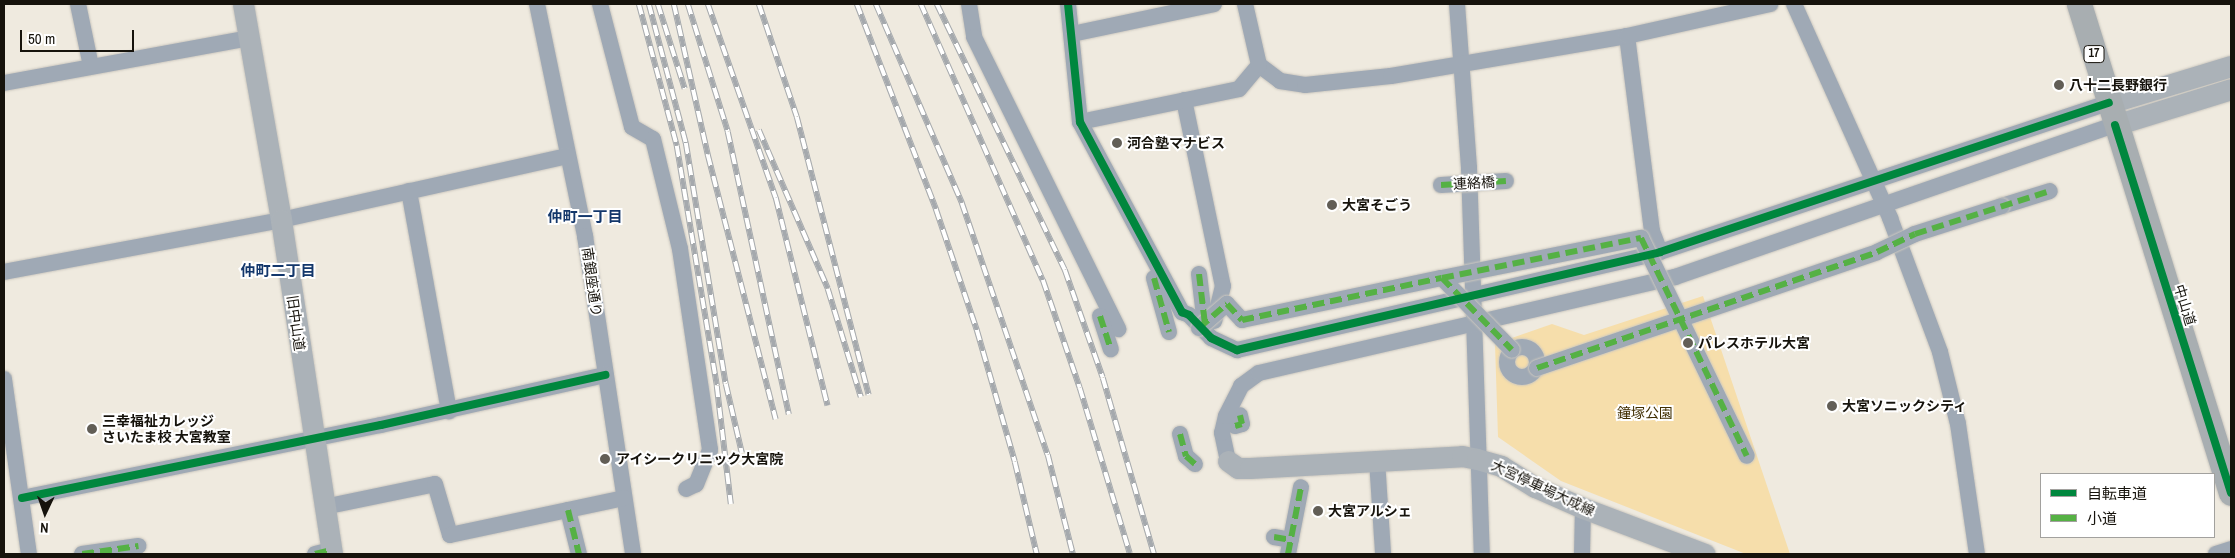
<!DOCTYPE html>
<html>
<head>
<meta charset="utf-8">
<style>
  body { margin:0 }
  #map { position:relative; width:2235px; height:558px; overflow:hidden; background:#efeadf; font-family:"Archivo Narrow","Noto Sans JP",sans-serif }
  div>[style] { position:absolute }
  .green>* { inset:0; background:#f6deab }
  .roads { filter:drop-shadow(0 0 1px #cbc7bf) drop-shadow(0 0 1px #cbc7bf) }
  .minor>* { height:16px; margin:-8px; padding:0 8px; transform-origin:8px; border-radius:8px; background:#9fa9b5 }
  .minor>.ring { margin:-8px; padding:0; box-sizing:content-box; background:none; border:16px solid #9fa9b5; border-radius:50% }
  .major>* { height:21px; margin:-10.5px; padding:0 10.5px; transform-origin:10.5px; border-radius:10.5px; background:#abb2b8 }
  .highway>* { height:25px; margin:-12.5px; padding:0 12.5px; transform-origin:12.5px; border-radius:12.5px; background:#a8aeb1 }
  .rail>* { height:5.5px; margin-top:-2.75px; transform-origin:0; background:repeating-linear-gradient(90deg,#fff 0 11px,#a5a9ad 0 22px); box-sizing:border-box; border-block:1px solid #a5a9ad }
  .bridges { filter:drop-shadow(0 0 1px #cbc7bf) drop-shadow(0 0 1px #cbc7bf) }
  .minor-bridge>* { height:16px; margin:-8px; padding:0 8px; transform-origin:8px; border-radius:8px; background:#9fa9b5 }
  .quiet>* { height:6px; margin-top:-3px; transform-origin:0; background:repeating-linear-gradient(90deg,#55b144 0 12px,transparent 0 18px) }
  .cycleway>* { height:8px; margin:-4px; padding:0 4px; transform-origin:4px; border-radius:4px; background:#00873e }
  .dots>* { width:14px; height:14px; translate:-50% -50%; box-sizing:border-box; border:2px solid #fff; border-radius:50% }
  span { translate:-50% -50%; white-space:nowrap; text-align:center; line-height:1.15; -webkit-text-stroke:4px #fff; paint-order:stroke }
  .shield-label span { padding:1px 4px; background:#fff; border:1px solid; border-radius:4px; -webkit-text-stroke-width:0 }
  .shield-label { font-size:12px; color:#16130c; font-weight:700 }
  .poi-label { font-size:14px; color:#16130c; font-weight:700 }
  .left { translate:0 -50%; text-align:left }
  .street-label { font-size:14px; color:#16130c }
  .park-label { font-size:14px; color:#402e01 }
  .neighbourhood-label { font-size:15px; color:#13376b; font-weight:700 }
  .frame { position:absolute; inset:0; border:5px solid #16130c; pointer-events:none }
  .legend { position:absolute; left:2040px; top:473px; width:175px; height:65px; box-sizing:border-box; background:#fff; border:1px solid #a2a19e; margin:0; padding:6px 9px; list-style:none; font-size:15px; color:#16130c }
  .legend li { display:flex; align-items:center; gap:10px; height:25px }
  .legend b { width:25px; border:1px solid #a2a19e }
  .north { position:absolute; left:20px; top:488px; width:50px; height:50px; -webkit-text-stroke:4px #fff; paint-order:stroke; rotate:183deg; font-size:14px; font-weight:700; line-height:20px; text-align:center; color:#16130c }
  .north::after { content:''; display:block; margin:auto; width:18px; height:22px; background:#16130c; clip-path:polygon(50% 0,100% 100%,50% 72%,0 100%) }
  .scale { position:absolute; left:20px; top:30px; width:114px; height:22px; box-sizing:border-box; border:2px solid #16130c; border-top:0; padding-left:6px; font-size:15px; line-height:18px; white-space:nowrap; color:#16130c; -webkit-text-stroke:4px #fff; paint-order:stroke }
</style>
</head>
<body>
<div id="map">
  <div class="green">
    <i style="clip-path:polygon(1703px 296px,1790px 554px,1746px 554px,1561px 481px,1498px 437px,1495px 344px,1552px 324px,1584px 335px)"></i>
  </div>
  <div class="roads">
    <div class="minor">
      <i style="left:78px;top:4px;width:63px;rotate:78.2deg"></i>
      <i style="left:537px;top:4px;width:237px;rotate:78.3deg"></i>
      <i style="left:585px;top:236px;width:322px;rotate:81.4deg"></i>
      <i style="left:600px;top:4px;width:127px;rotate:75.4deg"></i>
      <i style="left:632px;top:127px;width:24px;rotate:30deg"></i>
      <i style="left:653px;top:139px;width:113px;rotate:76.2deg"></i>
      <i style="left:680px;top:249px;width:203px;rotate:81.5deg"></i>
      <i style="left:710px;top:450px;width:37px;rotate:112deg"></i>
      <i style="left:696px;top:484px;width:11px;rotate:153deg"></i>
      <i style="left:969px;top:4px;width:33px;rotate:81deg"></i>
      <i style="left:974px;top:37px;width:326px;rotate:63.7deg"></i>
      <i style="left:1068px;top:4px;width:119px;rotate:84.2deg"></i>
      <i style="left:1080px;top:122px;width:216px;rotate:61.8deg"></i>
      <i style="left:1182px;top:312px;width:8px;rotate:23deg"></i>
      <i style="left:1189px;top:315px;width:32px;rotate:46deg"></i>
      <i style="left:1211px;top:338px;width:29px;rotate:25deg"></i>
      <i style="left:1237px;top:350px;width:434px;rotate:-13deg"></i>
      <i style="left:1660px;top:252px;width:473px;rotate:-18.4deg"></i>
      <i style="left:1457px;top:4px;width:164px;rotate:85.8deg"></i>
      <i style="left:1469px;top:168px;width:386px;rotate:88.1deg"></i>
      <i style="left:1794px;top:4px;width:235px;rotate:65.8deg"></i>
      <i style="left:1890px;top:218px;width:143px;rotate:69.5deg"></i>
      <i style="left:1940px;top:352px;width:74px;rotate:76deg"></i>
      <i style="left:1958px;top:424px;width:131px;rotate:81.7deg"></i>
      <i style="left:1072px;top:34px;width:145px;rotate:-11.9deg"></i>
      <i style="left:1627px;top:36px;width:197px;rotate:82.7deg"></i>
      <i style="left:1652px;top:231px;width:22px;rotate:69deg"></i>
      <i style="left:1259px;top:65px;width:26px;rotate:37deg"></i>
      <i style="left:1280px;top:81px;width:25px;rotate:9deg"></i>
      <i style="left:1305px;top:85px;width:86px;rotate:-6deg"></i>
      <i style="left:1391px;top:76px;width:239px;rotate:-9.6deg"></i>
      <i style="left:1627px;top:36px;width:147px;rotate:-12.6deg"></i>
      <i style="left:4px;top:83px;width:249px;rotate:-10.4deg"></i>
      <i style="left:1184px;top:100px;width:190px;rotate:78.2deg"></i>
      <i style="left:1223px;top:286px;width:36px;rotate:104deg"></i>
      <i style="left:1080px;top:122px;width:162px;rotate:-11.7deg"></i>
      <i style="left:1239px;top:89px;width:31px;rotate:-50deg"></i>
      <i style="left:1259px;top:65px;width:63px;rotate:-102.9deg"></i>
      <i style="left:409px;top:191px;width:224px;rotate:79.7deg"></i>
      <i style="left:2002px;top:206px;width:50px;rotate:-17.4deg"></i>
      <i style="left:4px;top:272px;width:282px;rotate:-10.6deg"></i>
      <i style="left:281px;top:220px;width:294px;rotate:-12.6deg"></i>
      <i style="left:1199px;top:274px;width:50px;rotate:83.2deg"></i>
      <i style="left:1154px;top:278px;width:56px;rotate:74.5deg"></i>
      <i style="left:1100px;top:316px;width:35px;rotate:72deg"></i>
      <i class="ring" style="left:1507px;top:347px;width:14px;height:14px"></i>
      <i style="left:4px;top:379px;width:177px;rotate:81.9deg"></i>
      <i style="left:1235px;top:426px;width:7px;rotate:-16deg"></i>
      <i style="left:1242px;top:424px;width:9px;rotate:-103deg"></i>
      <i style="left:1180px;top:434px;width:23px;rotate:75deg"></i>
      <i style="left:1186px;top:456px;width:12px;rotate:42deg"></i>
      <i style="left:1377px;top:460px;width:94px;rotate:86.3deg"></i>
      <i style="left:1228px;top:461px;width:29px;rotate:-102deg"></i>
      <i style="left:1222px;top:433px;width:17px;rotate:-77deg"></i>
      <i style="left:1226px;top:416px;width:34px;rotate:-63deg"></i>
      <i style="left:1241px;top:386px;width:22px;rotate:-36deg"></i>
      <i style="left:1259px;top:373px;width:427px;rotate:-13deg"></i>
      <i style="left:1675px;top:277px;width:466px;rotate:-19.1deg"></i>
      <i style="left:22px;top:498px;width:366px;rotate:-11.5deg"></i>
      <i style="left:381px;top:425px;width:230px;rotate:-12.6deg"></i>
      <i style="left:324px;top:507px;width:113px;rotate:-11.7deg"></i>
      <i style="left:435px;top:484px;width:53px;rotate:73.6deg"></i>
      <i style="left:450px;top:535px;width:178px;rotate:-12deg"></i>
      <i style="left:568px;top:510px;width:45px;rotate:76deg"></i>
      <i style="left:1274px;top:537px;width:17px;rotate:10deg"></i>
      <i style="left:82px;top:554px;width:57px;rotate:-8.1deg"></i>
      <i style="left:315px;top:554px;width:16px;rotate:-14deg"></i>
      <i style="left:1288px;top:554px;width:68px;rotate:-79deg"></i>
      <i style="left:1582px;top:554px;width:46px;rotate:-88.8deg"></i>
      <i style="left:2216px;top:554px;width:16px;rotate:-18deg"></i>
    </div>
    <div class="major">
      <i style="left:243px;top:4px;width:219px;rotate:80deg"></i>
      <i style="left:281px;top:220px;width:338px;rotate:81.3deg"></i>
      <i style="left:2109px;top:103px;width:127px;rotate:-16.9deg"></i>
      <i style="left:2115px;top:125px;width:121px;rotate:-17.2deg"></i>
      <i style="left:1228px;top:461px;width:12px;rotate:35deg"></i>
      <i style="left:1238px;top:468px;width:12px"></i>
      <i style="left:1250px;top:468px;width:212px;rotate:-3.2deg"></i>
      <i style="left:1462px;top:456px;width:15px;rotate:11deg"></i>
      <i style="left:1477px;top:459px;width:25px;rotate:16deg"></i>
      <i style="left:1501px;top:466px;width:40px;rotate:32deg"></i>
      <i style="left:1535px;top:487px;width:52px;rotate:23.6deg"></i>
      <i style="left:1583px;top:508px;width:130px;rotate:20.7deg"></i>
    </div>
    <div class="highway">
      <i style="left:2079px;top:4px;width:512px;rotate:72.73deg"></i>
    </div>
  </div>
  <div class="rail">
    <i style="left:639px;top:4px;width:147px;rotate:75deg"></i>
    <i style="left:677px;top:146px;width:243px;rotate:80.5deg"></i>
    <i style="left:717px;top:386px;width:119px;rotate:83.2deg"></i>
    <i style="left:649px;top:4px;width:144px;rotate:75.1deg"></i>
    <i style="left:686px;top:143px;width:244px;rotate:80.6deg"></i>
    <i style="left:726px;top:384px;width:71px;rotate:76.9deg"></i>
    <i style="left:658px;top:4px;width:89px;rotate:72.4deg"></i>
    <i style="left:674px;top:4px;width:155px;rotate:77.3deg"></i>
    <i style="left:708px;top:155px;width:273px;rotate:75.6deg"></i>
    <i style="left:688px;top:4px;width:134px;rotate:72.6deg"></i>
    <i style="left:728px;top:132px;width:289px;rotate:77.8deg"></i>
    <i style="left:708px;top:4px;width:206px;rotate:70.7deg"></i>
    <i style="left:776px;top:198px;width:214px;rotate:76deg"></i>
    <i style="left:759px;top:4px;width:119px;rotate:71.4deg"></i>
    <i style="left:797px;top:117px;width:287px;rotate:75.5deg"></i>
    <i style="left:857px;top:4px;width:220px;rotate:68.9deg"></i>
    <i style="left:936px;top:209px;width:128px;rotate:71.3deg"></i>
    <i style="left:977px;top:330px;width:137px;rotate:73.9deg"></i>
    <i style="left:1015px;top:462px;width:95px;rotate:76.6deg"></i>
    <i style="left:876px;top:4px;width:217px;rotate:66.6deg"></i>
    <i style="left:962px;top:203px;width:266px;rotate:71.2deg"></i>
    <i style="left:1048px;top:455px;width:102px;rotate:75.8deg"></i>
    <i style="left:921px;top:4px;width:302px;rotate:66.2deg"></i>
    <i style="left:1043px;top:280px;width:114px;rotate:71.1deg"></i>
    <i style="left:1080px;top:388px;width:173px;rotate:73.2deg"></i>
    <i style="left:937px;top:4px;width:295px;rotate:64.3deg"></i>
    <i style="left:1065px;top:270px;width:114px;rotate:70.6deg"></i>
    <i style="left:1103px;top:378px;width:183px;rotate:73.8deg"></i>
    <i style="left:759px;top:130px;width:173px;rotate:66.5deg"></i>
    <i style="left:828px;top:289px;width:113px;rotate:73deg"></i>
  </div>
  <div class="bridges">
    <div class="minor-bridge">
      <i style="left:1441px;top:185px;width:65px;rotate:-3.5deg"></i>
      <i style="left:1442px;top:278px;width:203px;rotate:-11.4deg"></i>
      <i style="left:1641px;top:238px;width:242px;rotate:64.1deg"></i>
      <i style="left:1199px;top:328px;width:37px;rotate:-41deg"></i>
      <i style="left:1227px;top:304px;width:22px;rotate:47deg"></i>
      <i style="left:1242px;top:320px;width:204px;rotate:-11.9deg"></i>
      <i style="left:1442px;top:278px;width:100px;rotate:45.8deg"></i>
      <i style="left:1537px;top:368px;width:359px;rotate:-18.8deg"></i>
      <i style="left:1877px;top:252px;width:42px;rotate:-25.3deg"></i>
      <i style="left:1915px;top:234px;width:91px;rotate:-17.8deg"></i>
    </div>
  </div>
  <div class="quiet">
    <i style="left:1441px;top:185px;width:65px;rotate:-3.5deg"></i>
    <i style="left:1199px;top:274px;width:50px;rotate:83.2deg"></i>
    <i style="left:1154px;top:278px;width:56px;rotate:74.5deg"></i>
    <i style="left:1442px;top:278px;width:203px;rotate:-11.4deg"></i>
    <i style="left:1641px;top:238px;width:242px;rotate:64.1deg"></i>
    <i style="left:1100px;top:316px;width:35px;rotate:72deg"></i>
    <i style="left:1199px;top:328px;width:37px;rotate:-41deg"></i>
    <i style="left:1227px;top:304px;width:22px;rotate:47deg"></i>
    <i style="left:1242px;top:320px;width:204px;rotate:-11.9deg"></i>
    <i style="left:1442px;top:278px;width:100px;rotate:45.8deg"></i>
    <i style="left:1537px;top:368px;width:359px;rotate:-18.8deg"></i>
    <i style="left:1877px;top:252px;width:42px;rotate:-25.3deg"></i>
    <i style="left:1915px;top:234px;width:142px;rotate:-17.7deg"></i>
    <i style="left:1235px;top:426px;width:7px;rotate:-16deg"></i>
    <i style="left:1242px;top:424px;width:9px;rotate:-103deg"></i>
    <i style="left:1180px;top:434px;width:23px;rotate:75deg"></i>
    <i style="left:1186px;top:456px;width:12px;rotate:42deg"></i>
    <i style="left:568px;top:510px;width:45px;rotate:76deg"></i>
    <i style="left:1274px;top:537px;width:17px;rotate:10deg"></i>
    <i style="left:82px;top:554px;width:57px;rotate:-8.1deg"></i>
    <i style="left:315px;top:554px;width:16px;rotate:-14deg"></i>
    <i style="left:1288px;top:554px;width:68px;rotate:-79deg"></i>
  </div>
  <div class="cycleway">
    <i style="left:1068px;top:4px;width:119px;rotate:84.2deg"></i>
    <i style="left:1080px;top:122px;width:216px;rotate:61.8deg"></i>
    <i style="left:1182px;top:312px;width:8px;rotate:23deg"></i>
    <i style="left:1189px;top:315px;width:32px;rotate:46deg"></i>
    <i style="left:1211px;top:338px;width:29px;rotate:25deg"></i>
    <i style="left:1237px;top:350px;width:434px;rotate:-13deg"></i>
    <i style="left:1660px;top:252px;width:473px;rotate:-18.4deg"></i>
    <i style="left:2115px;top:125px;width:386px;rotate:72.5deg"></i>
    <i style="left:22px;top:498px;width:366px;rotate:-11.5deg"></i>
    <i style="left:381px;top:425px;width:230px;rotate:-12.6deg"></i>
  </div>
  <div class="dots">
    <i style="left:2059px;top:85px;background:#625e56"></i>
    <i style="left:1117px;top:143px;background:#625e56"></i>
    <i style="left:1332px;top:205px;background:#625e56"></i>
    <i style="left:1688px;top:343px;background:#625e56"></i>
    <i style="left:1832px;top:406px;background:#625e56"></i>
    <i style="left:92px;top:429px;background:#625e56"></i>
    <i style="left:605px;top:459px;background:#625e56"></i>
    <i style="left:1318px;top:511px;background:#625e56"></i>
  </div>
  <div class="shield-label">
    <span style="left:2094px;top:54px">17</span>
  </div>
  <div class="poi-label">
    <span class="left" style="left:2069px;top:85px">八十二長野銀行</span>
    <span class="left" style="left:1127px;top:143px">河合塾マナビス</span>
    <span class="left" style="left:1342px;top:205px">大宮そごう</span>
    <span class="left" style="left:1698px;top:343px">パレスホテル大宮</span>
    <span class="left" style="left:1842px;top:406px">大宮ソニックシティ</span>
    <span class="left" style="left:102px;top:429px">三幸福祉カレッジ<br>さいたま校 大宮教室</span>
    <span class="left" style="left:616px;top:459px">アイシークリニック大宮院</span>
    <span class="left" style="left:1328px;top:511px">大宮アルシェ</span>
  </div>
  <div class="street-label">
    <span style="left:1474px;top:183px;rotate:-3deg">連絡橋</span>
    <span style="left:592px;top:282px;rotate:82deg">南銀座通り</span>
    <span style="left:2185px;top:305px;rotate:73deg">中山道</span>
    <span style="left:296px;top:323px;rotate:82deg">旧中山道</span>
    <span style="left:1543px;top:488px;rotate:25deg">大宮停車場大成線</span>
  </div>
  <div class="park-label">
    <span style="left:1645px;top:413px">鐘塚公園</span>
  </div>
  <div class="neighbourhood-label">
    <span style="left:585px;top:217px">仲町一丁目</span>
    <span style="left:278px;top:271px">仲町二丁目</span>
  </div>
  <div class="frame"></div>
  <ul class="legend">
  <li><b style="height:6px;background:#00873e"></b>自転車道</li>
  <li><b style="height:6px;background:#55b144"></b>小道</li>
  </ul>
  <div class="north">N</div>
  <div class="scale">50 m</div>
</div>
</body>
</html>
